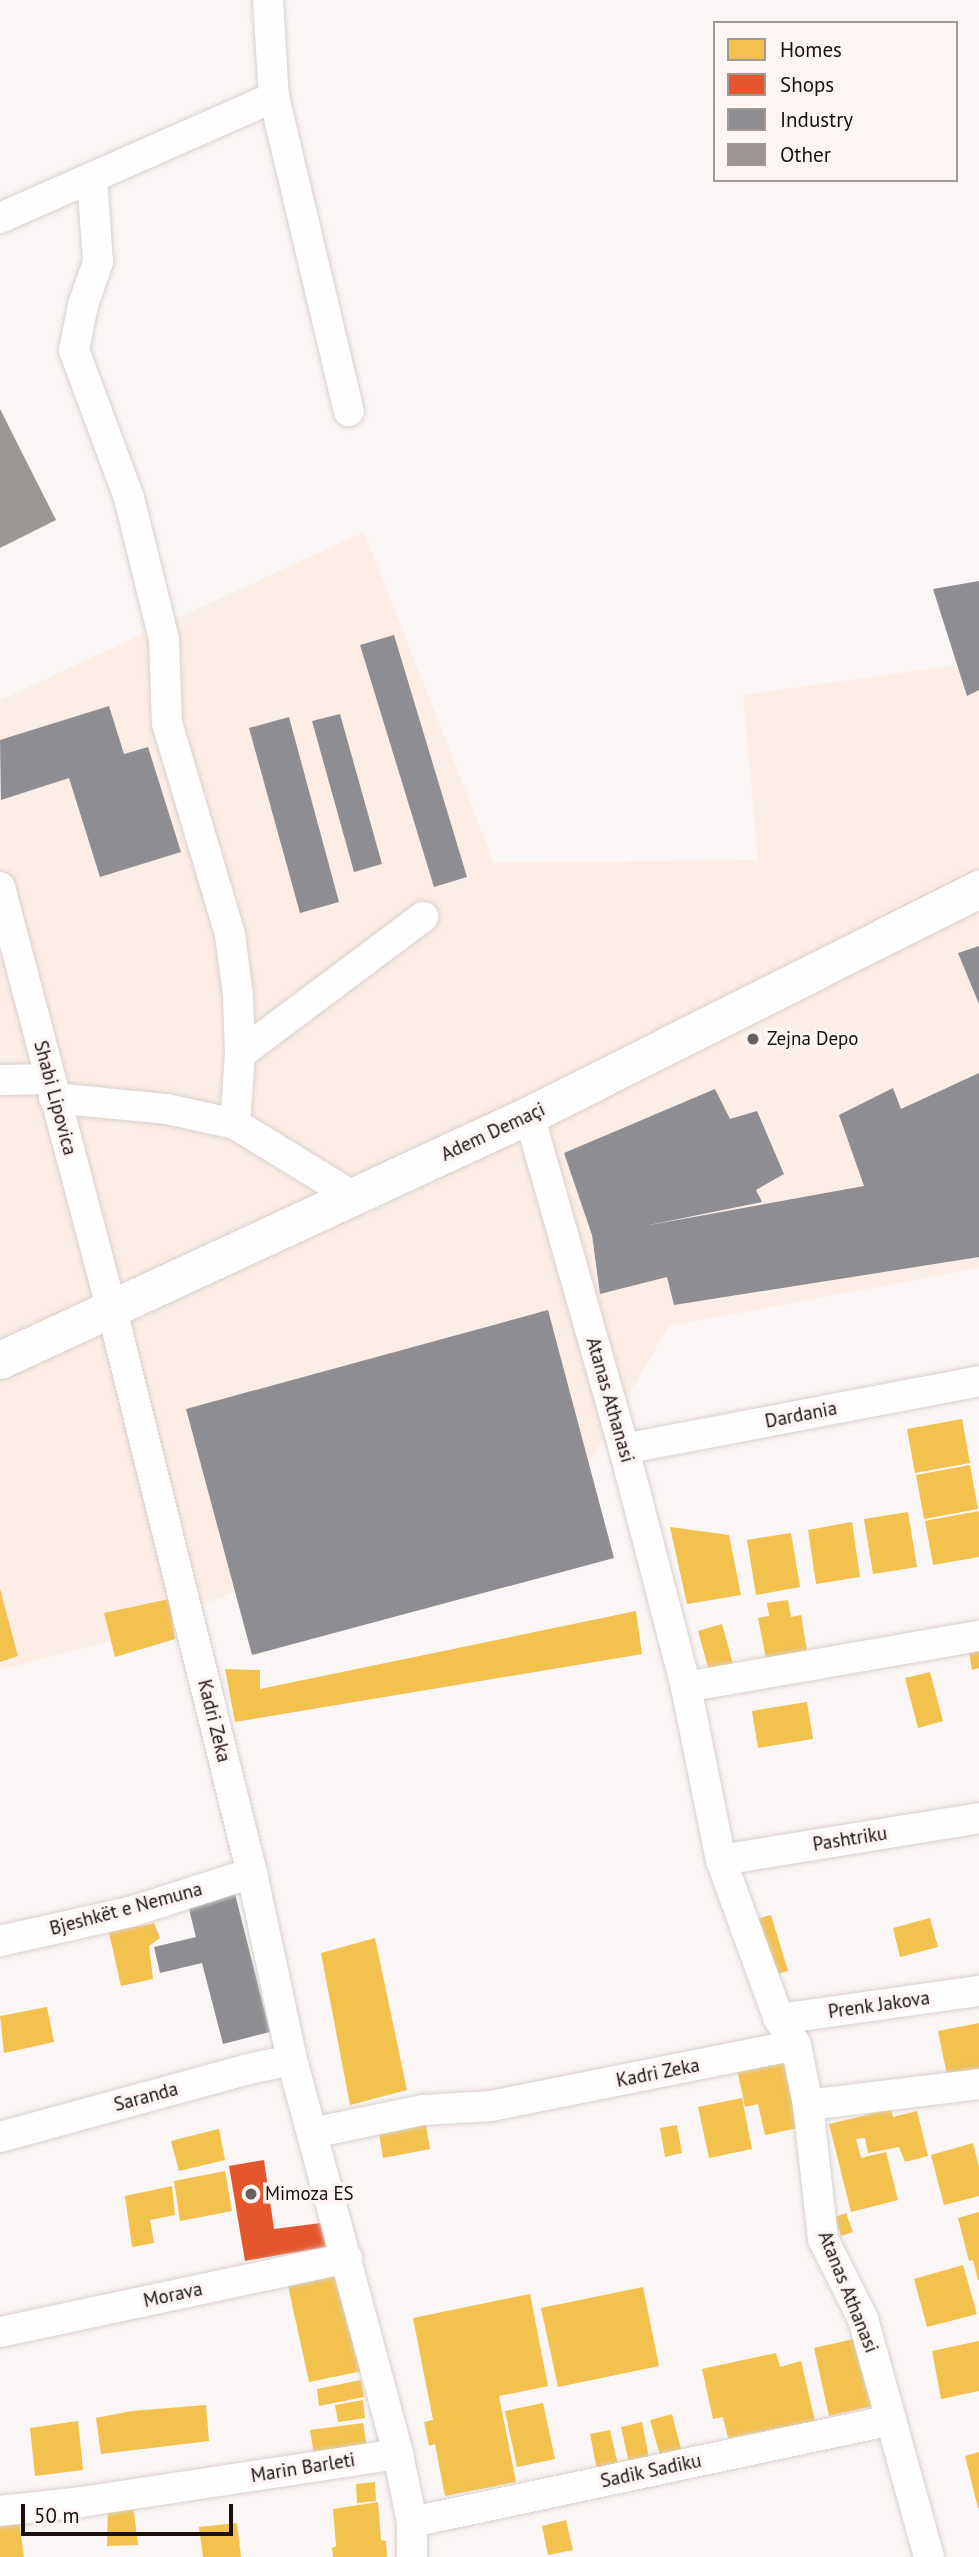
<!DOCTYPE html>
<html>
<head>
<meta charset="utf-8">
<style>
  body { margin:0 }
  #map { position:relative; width:979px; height:2557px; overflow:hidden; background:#faf6f5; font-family:"PT Sans",sans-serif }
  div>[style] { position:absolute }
  .built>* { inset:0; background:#fcede7 }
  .homes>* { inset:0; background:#f2c14e }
  .shops>* { inset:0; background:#e4572e }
  .industry>* { inset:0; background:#8d8d92 }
  .building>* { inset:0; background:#9c9694 }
  .roads { filter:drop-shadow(0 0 2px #d8d0cd) drop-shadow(0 0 2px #d8d0cd) }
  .minor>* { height:30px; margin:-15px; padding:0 15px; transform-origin:15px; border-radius:15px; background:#fefefe }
  .major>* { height:37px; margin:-18.5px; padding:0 18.5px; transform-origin:18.5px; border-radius:18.5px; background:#fefefe }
  .dots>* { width:19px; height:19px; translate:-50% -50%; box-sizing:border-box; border:4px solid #fcf5f3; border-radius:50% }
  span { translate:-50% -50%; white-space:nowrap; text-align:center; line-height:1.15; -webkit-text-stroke:7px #fcf5f3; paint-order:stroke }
  .poi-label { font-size:19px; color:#1a0f0c }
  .left { translate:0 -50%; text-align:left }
  .street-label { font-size:19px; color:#1a0f0c }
  .legend { position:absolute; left:713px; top:21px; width:245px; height:161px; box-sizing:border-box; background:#fcf5f3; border:2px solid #a29997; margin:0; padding:9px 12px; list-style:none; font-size:21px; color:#1a0f0c }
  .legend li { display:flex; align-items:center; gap:14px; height:35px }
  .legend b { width:35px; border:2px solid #a29997 }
  .scale { position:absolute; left:21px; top:2504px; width:212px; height:32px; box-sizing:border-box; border:4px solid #1a0f0c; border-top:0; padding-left:9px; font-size:21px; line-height:24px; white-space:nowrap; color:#1a0f0c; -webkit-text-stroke:5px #fcf5f3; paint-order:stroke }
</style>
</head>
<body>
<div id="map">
  <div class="built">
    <i style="clip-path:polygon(364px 532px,494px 863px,758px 860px,743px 695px,979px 662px,979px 1268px,669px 1326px,580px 1478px,380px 1533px,114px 1640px,0 1670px,0 700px)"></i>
  </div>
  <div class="homes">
    <i style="clip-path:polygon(962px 1419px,970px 1463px,915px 1473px,907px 1429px)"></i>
    <i style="clip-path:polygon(970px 1465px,978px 1509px,924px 1519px,916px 1475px)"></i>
    <i style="clip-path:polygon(979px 1511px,979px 1557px,933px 1565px,925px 1521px)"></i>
    <i style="clip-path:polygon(908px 1512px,917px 1567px,873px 1574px,864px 1519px)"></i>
    <i style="clip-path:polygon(852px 1522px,860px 1577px,816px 1584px,808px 1530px)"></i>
    <i style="clip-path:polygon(670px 1527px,729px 1535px,741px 1595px,687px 1604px)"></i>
    <i style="clip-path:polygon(791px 1533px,800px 1587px,756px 1595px,747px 1540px)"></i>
    <i style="clip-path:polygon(0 1589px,18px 1656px,0 1662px)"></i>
    <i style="clip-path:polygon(169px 1599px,175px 1639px,115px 1657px,104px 1613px)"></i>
    <i style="clip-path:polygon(788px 1600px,791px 1617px,801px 1615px,807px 1650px,766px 1658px,758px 1618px,769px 1616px,767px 1603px)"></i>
    <i style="clip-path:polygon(636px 1611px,642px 1654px,235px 1722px,225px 1669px,260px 1670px,260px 1689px)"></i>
    <i style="clip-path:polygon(722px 1624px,733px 1664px,709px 1671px,698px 1631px)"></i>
    <i style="clip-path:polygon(979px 1650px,979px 1668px,972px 1670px,969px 1652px)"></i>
    <i style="clip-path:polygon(930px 1672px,943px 1721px,918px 1728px,905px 1678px)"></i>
    <i style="clip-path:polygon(807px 1702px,813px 1739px,758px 1748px,752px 1711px)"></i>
    <i style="clip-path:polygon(771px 1915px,788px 1971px,774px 1975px,757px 1919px)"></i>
    <i style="clip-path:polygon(133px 1918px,137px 1927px,154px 1923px,160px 1938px,149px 1946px,153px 1979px,121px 1986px,107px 1924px)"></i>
    <i style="clip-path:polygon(930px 1918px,938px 1947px,900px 1957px,893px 1928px)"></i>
    <i style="clip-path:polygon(375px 1938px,407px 2090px,350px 2105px,321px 1953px)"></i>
    <i style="clip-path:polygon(47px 2007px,54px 2042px,4px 2053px,0 2016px)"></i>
    <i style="clip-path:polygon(979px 2023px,979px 2074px,948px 2080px,938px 2031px)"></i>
    <i style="clip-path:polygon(783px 2054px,798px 2128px,765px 2135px,758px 2104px,745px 2107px,736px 2064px)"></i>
    <i style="clip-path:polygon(742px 2098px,752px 2149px,709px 2158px,698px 2107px)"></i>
    <i style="clip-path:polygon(891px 2109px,893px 2117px,917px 2111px,928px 2156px,905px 2162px,899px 2147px,868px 2153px,865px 2138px,856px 2139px,861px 2158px,886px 2152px,898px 2200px,851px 2212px,829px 2124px)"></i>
    <i style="clip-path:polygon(424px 2114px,430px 2149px,383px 2158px,378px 2127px)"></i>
    <i style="clip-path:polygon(677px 2125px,682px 2153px,665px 2157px,660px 2128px)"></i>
    <i style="clip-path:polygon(219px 2129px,225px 2160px,179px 2171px,171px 2141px)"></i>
    <i style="clip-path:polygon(973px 2143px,979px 2167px,979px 2196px,944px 2205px,931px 2155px)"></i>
    <i style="clip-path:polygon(225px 2171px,232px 2211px,180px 2221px,174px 2181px)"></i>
    <i style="clip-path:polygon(172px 2186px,175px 2215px,150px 2220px,154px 2243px,132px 2247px,125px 2196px)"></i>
    <i style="clip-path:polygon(979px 2212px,979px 2280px,978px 2280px,973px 2260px,969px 2261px,958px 2218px)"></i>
    <i style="clip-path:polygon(846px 2213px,853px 2232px,841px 2236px,835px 2217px)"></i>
    <i style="clip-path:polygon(963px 2265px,977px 2314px,927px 2327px,914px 2279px)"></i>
    <i style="clip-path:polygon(338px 2269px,362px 2371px,309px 2382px,287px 2281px)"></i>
    <i style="clip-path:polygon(643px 2287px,659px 2366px,558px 2387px,541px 2308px)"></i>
    <i style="clip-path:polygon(530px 2294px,548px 2386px,499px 2396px,516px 2482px,445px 2496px,435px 2444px,429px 2446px,424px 2422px,433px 2420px,413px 2318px)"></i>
    <i style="clip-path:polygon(858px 2338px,874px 2406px,829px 2416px,814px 2348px)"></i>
    <i style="clip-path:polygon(979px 2341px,979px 2391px,941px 2399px,932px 2351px)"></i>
    <i style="clip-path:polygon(776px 2353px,780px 2367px,801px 2361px,815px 2421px,728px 2438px,723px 2417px,713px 2419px,702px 2369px)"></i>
    <i style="clip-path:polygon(361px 2380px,364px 2397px,319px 2406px,317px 2389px)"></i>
    <i style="clip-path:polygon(363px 2400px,365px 2418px,338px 2422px,335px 2405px)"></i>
    <i style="clip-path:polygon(543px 2403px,555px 2459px,517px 2467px,505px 2411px)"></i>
    <i style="clip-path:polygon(206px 2405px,209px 2441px,101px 2454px,96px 2418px,132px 2411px)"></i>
    <i style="clip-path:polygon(672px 2414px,681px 2449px,660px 2455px,650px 2420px)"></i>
    <i style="clip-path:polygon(78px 2421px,83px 2470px,35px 2476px,30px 2428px)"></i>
    <i style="clip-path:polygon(642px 2422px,649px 2458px,629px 2463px,621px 2427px)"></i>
    <i style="clip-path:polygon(363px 2423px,367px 2448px,314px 2455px,310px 2430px)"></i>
    <i style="clip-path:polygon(610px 2430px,618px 2465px,597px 2470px,590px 2434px)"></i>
    <i style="clip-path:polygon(979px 2452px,979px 2508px,978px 2508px,965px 2456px)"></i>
    <i style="clip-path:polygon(375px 2482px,376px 2501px,357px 2503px,356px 2484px)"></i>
    <i style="clip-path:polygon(378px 2502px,381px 2540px,386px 2541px,387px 2557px,333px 2557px,332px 2548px,336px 2546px,333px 2509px)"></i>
    <i style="clip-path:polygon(108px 2504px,133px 2505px,138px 2545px,107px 2546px)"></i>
    <i style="clip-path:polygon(566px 2520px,573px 2550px,548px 2555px,542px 2526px)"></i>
    <i style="clip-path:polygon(19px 2521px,24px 2557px,0 2557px,0 2524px)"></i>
    <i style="clip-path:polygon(237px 2523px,241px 2557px,203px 2557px,199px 2527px)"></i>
  </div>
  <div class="shops">
    <i style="clip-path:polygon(264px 2160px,274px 2229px,321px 2223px,326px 2247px,245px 2261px,229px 2166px)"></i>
  </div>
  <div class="industry">
    <i style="clip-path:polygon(979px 581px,979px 690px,967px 696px,933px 589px)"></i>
    <i style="clip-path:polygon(394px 635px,467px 877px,434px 887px,360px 645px)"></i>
    <i style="clip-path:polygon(109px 706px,124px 754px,148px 747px,181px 852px,100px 877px,69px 778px,1px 800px,0 740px)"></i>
    <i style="clip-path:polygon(340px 714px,382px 864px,354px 872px,312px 721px)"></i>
    <i style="clip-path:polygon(289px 717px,339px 902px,300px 913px,249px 728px)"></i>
    <i style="clip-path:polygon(979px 946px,979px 1004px,958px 953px)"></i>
    <i style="clip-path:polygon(979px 1073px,979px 1257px,674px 1305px,667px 1277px,600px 1294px,592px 1235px,564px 1153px,715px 1089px,730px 1119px,757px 1111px,784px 1174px,756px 1190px,762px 1202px,644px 1226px,864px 1186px,839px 1115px,893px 1088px,901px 1109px)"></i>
    <i style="clip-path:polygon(548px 1310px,614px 1558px,252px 1655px,186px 1409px)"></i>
    <i style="clip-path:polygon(234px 1890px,270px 2032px,223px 2044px,202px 1963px,160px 1973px,154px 1947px,196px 1937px,187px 1901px)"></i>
  </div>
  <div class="building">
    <i style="clip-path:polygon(0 409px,56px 520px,0 548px)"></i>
  </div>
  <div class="roads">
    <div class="minor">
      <i style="left:268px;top:0;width:97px;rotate:86.5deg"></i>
      <i style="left:274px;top:97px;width:323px;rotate:76.6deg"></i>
      <i style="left:92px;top:178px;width:84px;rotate:85.9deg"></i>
      <i style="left:98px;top:262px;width:46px;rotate:109.2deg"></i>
      <i style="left:83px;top:305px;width:46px;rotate:101.3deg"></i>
      <i style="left:74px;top:350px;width:158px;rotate:69.6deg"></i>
      <i style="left:129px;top:498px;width:145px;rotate:76.1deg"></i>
      <i style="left:164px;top:639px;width:84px;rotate:88deg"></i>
      <i style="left:167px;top:723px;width:221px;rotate:73.4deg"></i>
      <i style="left:230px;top:935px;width:61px;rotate:82.4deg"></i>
      <i style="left:238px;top:995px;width:59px;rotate:88.1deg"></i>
      <i style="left:240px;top:1054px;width:70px;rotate:94.1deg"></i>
      <i style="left:0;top:218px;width:300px;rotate:-23.8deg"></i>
      <i style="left:0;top:887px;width:438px;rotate:75.2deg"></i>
      <i style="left:112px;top:1310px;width:580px;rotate:76.04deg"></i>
      <i style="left:252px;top:1873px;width:191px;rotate:77.9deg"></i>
      <i style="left:292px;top:2060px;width:408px;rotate:74.9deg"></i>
      <i style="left:398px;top:2454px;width:69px;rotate:78.4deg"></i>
      <i style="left:412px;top:2522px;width:35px;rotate:90deg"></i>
      <i style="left:240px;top:1054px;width:229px;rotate:-36.8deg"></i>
      <i style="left:0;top:1080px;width:49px;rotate:-1.2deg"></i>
      <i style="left:54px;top:1098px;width:114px;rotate:5.6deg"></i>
      <i style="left:167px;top:1109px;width:70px;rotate:12.4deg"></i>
      <i style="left:235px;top:1124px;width:140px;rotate:31.5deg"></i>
      <i style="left:529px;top:1115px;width:347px;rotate:74.1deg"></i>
      <i style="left:624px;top:1449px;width:246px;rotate:75.4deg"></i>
      <i style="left:686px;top:1687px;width:177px;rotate:78.6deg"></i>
      <i style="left:721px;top:1860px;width:169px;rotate:70deg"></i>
      <i style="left:779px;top:2019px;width:31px;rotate:57deg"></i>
      <i style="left:796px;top:2045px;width:61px;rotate:78.7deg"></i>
      <i style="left:808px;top:2105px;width:135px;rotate:83.6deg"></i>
      <i style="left:823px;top:2239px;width:89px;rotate:63.4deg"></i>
      <i style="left:863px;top:2319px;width:247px;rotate:74.5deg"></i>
      <i style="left:624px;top:1449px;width:361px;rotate:-10.8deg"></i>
      <i style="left:686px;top:1687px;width:297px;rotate:-9.9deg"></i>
      <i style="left:721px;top:1860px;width:261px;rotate:-9.2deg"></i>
      <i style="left:0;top:1941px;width:133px;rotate:-12.6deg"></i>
      <i style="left:130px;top:1912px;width:128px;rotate:-17.7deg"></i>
      <i style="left:779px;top:2019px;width:202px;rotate:-8deg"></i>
      <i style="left:808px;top:2105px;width:172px;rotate:-7deg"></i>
      <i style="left:312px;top:2133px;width:113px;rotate:-11.7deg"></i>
      <i style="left:423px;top:2110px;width:68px;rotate:-3.4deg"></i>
      <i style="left:491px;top:2106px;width:311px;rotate:-11.3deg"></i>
      <i style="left:0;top:2137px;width:257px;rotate:-15.3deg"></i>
      <i style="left:248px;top:2069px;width:45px;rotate:-11.6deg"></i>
      <i style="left:0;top:2332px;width:355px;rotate:-12deg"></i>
      <i style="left:0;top:2511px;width:81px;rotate:-6.3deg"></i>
      <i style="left:81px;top:2502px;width:321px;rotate:-8.6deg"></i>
      <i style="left:412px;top:2522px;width:490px;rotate:-12deg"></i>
    </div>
    <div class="major">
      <i style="left:0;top:1360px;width:583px;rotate:-24.85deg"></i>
      <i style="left:529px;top:1115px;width:504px;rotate:-26.67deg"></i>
    </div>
  </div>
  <div class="dots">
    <i style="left:753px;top:1039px;background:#68605e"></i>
    <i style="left:251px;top:2194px;background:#68605e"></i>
  </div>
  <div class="poi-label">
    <span class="left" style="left:767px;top:1039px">Zejna Depo</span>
    <span class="left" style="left:265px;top:2194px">Mimoza ES</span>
  </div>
  <div class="street-label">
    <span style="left:55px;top:1098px;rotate:75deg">Shabi Lipovica</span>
    <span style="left:493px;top:1132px;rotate:-25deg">Adem Demaçi</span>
    <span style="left:610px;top:1400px;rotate:74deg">Atanas Athanasi</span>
    <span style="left:801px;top:1415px;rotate:-11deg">Dardania</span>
    <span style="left:214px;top:1721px;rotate:76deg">Kadri Zeka</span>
    <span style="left:850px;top:1839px;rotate:-9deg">Pashtriku</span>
    <span style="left:126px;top:1909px;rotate:-15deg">Bjeshkët e Nemuna</span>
    <span style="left:879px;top:2005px;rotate:-8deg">Prenk Jakova</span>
    <span style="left:658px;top:2073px;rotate:-11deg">Kadri Zeka</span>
    <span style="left:146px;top:2097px;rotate:-15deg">Saranda</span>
    <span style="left:848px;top:2292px;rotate:68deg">Atanas Athanasi</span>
    <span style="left:173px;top:2295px;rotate:-12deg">Morava</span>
    <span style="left:303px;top:2468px;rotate:-9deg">Marin Barleti</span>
    <span style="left:651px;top:2471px;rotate:-12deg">Sadik Sadiku</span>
  </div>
  <ul class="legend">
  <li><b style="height:19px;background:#f2c14e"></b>Homes</li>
  <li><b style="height:19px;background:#e4572e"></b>Shops</li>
  <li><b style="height:19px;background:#8d8d92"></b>Industry</li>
  <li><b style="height:19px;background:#9c9694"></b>Other</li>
  </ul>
  <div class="scale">50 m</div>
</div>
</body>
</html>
